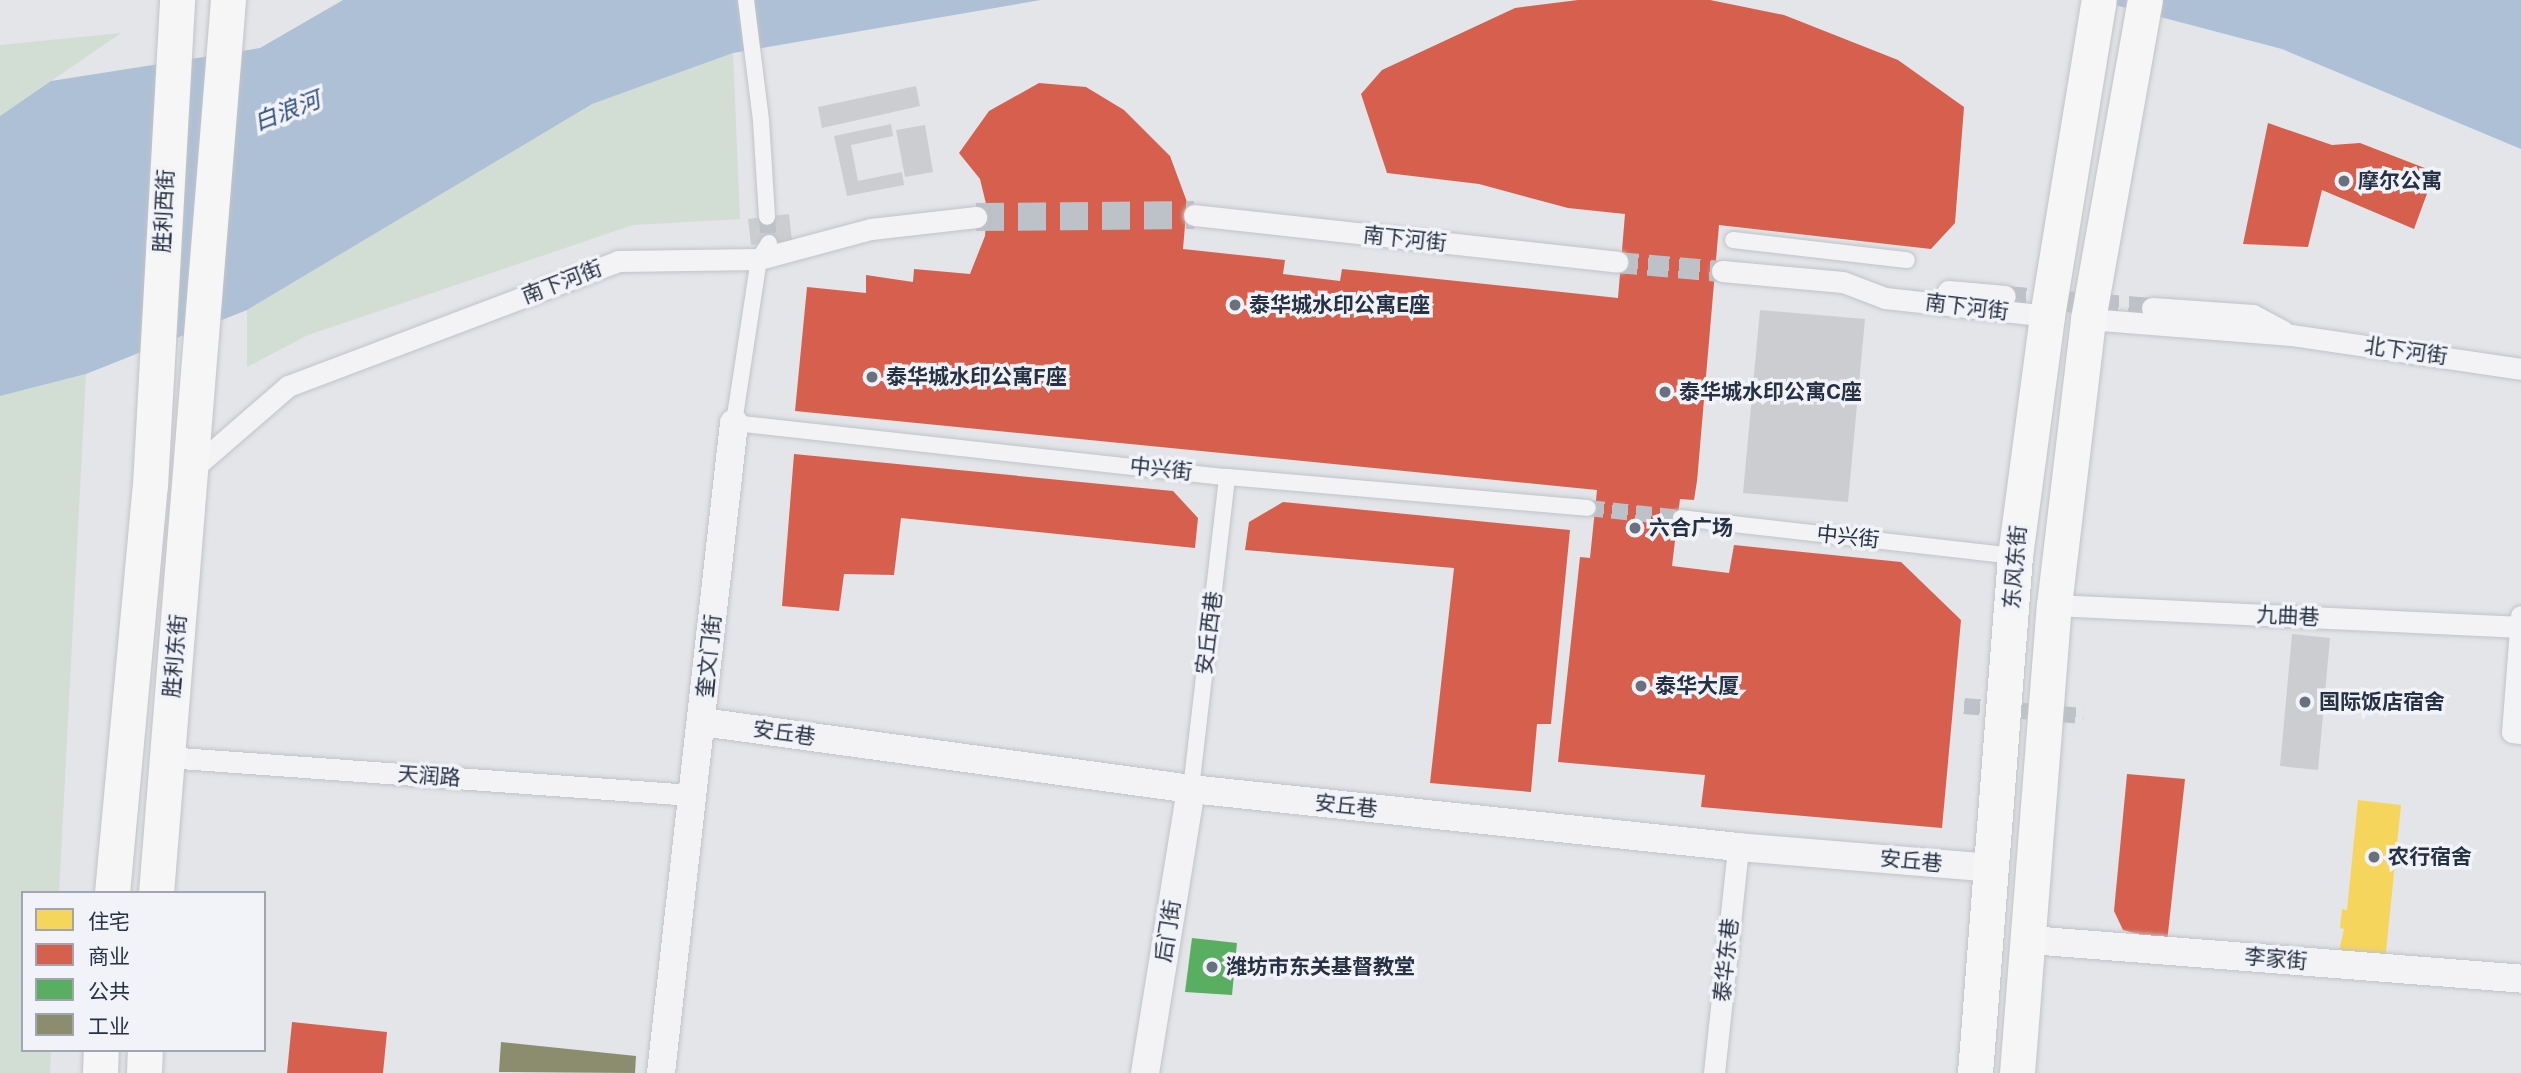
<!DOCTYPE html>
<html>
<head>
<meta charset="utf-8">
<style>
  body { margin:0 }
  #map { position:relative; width:2521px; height:1073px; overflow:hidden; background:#e3e5e9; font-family:"Public Sans","Noto Sans SC",sans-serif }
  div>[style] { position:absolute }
  .green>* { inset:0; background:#d2ddd3 }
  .water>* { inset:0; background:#aec0d6 }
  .homes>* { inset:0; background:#f6d55c }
  .shops>* { inset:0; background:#d6604d }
  .public>* { inset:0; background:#5aae61 }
  .industry>* { inset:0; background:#8c8c6e }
  .building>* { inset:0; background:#cbcdd1 }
  .pedestrian-tunnel>* { height:16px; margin-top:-8px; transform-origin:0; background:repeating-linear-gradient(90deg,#bdc1c8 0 16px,transparent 0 24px) }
  .minor-tunnel>* { height:21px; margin-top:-10.5px; transform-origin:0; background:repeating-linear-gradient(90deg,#bdc1c8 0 21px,transparent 0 31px) }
  .tertiary-tunnel>* { height:28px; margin-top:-14px; transform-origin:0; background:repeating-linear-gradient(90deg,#bdc1c8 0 28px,transparent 0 42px) }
  .roads { filter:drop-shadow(0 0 2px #c1c3c7) drop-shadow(0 0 2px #c1c3c7) }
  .pedestrian>* { height:16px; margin:-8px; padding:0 8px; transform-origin:8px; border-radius:8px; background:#f3f3f5 }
  .minor>* { height:21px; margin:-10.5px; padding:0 10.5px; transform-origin:10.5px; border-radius:10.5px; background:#f3f3f5 }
  .tertiary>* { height:28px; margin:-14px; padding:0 14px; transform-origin:14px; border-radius:14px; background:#f3f3f5 }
  .primary>* { height:35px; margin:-17.5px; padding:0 17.5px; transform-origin:17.5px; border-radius:17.5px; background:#f6f6f7 }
  .dots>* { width:19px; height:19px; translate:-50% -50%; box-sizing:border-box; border:4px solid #f1f3f8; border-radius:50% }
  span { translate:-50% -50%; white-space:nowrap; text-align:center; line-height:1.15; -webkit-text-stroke:7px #f1f3f8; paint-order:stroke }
  .poi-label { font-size:21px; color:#273144; font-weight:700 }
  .left { translate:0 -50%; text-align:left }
  .street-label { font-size:21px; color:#273144 }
  .water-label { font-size:23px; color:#2d4d7c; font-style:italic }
  .legend { position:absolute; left:21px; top:891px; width:245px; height:161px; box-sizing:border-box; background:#f1f3f8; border:2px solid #a0a5b0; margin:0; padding:9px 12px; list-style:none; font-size:21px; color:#273144 }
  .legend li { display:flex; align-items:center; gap:14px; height:35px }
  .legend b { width:35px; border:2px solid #a0a5b0 }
</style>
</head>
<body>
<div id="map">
  <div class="green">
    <i style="clip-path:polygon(121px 33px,51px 81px,0 116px,0 45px)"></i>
    <i style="clip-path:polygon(733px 53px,740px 219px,633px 225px,308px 335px,247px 367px,247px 310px,591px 104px)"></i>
    <i style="clip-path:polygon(86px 374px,59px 893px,23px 893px,23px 1050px,51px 1050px,50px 1073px,0 1073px,0 396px)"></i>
  </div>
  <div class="water">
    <i style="clip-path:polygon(343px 0,1041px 0,733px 53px,592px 104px,247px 310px,86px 374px,0 396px,0 116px,51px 81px,260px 48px)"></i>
    <i style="clip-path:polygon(2096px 0,2521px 0,2521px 149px,2282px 49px)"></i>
  </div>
  <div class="homes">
    <i style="clip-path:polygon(1206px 252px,1277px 260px,1283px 274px,1276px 346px,1261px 353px,1198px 349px,1187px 337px,1192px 264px)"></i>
    <i style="clip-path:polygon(1353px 270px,1425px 278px,1431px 290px,1424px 364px,1409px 370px,1346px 367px,1335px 354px,1340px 281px)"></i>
    <i style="clip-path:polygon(1636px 300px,1711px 308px,1697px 481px,1618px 476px)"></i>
    <i style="clip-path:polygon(2358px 800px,2401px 805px,2385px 961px,2338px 956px,2344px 929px,2340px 928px,2342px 909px,2347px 910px)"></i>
  </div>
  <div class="shops">
    <i style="clip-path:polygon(1578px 0,1710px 0,1784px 15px,1898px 60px,1964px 107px,1955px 223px,1931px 249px,1719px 225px,1697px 481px,1694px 500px,1680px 499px,1672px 566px,1729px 573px,1734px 545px,1901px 562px,1961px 620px,1942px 828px,1701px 807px,1705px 775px,1558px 762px,1580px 557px,1590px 558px,1597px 490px,795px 411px,807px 287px,866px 293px,866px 275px,913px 282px,914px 269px,970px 274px,985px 236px,987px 208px,980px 179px,959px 153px,989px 111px,1039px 83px,1086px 87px,1124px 110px,1170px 156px,1187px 202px,1183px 249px,1285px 260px,1283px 274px,1340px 281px,1342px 269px,1618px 298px,1625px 214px,1568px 208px,1479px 184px,1387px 173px,1361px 94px,1382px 70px,1515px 8px)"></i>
    <i style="clip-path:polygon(2268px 123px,2332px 145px,2360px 143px,2435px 172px,2414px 229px,2322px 190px,2308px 247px,2243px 244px)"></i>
    <i style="clip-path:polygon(794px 454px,1173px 491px,1198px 518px,1195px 548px,901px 518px,894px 575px,844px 574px,839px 611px,782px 606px)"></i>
    <i style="clip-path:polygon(1283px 502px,1570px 530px,1551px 724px,1537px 724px,1531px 792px,1430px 783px,1454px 568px,1245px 550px,1249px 522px)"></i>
    <i style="clip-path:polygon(2127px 774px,2185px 779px,2167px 942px,2123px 930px,2114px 911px)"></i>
    <i style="clip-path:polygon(292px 1022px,387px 1032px,383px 1073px,287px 1073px)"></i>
  </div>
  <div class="public">
    <i style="clip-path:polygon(1192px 938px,1237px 943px,1232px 995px,1185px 992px)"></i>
  </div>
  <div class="industry">
    <i style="clip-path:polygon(501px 1042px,636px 1056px,635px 1073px,499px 1072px)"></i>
  </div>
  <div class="building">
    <i style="clip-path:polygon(916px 86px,920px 106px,822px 128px,818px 107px)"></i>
    <i style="clip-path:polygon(891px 124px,893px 136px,851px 145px,858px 181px,902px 172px,904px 185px,847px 196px,834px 136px)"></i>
    <i style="clip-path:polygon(925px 125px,933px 172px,905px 177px,896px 130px)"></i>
    <i style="clip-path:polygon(789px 214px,792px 241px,751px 245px,748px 219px)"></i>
    <i style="clip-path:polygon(1760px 310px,1865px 319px,1848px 502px,1743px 493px)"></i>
    <i style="clip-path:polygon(2292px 634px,2330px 638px,2318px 770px,2280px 766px)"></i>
  </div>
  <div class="pedestrian-tunnel">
    <i style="left:767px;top:217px;width:26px;rotate:86deg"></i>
    <i style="left:1588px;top:508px;width:94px;rotate:6.1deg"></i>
    <i style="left:1964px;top:706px;width:120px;rotate:4.8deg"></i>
  </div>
  <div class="minor-tunnel">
    <i style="left:1617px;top:262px;width:105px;rotate:4.9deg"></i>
    <i style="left:2005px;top:296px;width:147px;rotate:4.7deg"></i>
  </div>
  <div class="tertiary-tunnel">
    <i style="left:976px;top:217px;width:218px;rotate:-0.5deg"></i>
  </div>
  <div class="roads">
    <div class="pedestrian">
      <i style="left:746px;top:0;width:122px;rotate:82.9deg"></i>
      <i style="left:761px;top:121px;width:96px;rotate:86.4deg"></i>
      <i style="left:1733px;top:240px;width:175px;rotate:6.6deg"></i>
      <i style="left:769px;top:243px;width:19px;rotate:122deg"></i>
      <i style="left:759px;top:259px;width:166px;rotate:98.7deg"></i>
      <i style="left:734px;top:423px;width:496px;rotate:6.3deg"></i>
      <i style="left:1227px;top:477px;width:362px;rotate:4.9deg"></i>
      <i style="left:1681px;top:518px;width:336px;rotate:6.5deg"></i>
      <i style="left:1191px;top:789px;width:314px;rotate:-83.4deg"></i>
    </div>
    <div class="minor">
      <i style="left:1194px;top:215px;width:426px;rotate:6.3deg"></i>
      <i style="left:1722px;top:271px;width:121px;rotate:5.2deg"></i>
      <i style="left:1843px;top:282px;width:45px;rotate:20.9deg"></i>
      <i style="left:1885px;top:298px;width:163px;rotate:6.3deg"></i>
      <i style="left:1948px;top:291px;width:57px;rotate:5deg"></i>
      <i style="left:2152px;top:308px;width:101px;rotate:4deg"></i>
      <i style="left:2253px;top:315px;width:34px;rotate:28deg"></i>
      <i style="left:2088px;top:319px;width:204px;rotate:4.5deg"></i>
      <i style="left:2291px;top:335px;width:232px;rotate:8.4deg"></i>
      <i style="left:190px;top:471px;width:130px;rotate:-40.9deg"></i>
      <i style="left:288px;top:386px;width:353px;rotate:-20.7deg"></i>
      <i style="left:618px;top:261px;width:141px;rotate:-0.8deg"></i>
      <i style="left:759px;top:259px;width:116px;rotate:-15deg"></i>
      <i style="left:871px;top:229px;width:106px;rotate:-6.5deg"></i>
      <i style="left:2054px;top:605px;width:468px;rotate:2.7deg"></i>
      <i style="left:2521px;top:616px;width:116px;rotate:94.4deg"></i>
      <i style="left:2512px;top:732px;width:9px;rotate:6deg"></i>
      <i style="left:166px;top:757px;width:526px;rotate:4.14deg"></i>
      <i style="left:1714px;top:1073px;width:227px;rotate:-83.9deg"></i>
    </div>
    <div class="tertiary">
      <i style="left:702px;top:722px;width:494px;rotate:7.8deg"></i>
      <i style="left:1191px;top:789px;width:550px;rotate:6.05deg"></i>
      <i style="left:1738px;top:847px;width:256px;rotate:4.7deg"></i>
      <i style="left:2030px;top:940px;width:493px;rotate:4.5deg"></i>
      <i style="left:661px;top:1073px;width:654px;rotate:-83.59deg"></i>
      <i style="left:1145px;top:1073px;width:288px;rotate:-80.8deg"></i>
    </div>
    <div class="primary">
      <i style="left:112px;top:893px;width:410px;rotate:-84.7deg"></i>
      <i style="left:150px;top:485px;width:486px;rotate:-86.8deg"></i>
      <i style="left:156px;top:893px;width:896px;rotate:-85.39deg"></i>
      <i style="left:100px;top:1073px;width:23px;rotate:-88deg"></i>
      <i style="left:144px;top:1073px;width:23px;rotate:-88deg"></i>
      <i style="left:1975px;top:1073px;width:519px;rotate:-85.58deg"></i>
      <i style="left:2015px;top:556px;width:242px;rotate:-82.4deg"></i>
      <i style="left:2047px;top:316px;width:320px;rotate:-80.7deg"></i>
      <i style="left:2017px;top:1073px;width:469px;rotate:-85.5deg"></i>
      <i style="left:2054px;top:605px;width:288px;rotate:-83.2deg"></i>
      <i style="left:2088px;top:319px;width:324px;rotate:-79.9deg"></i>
    </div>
  </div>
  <div class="dots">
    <i style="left:2344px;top:181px;background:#69707e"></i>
    <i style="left:1235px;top:305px;background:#69707e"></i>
    <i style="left:872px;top:377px;background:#69707e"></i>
    <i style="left:1665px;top:392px;background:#69707e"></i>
    <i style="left:1635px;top:528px;background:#69707e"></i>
    <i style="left:1641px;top:686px;background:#69707e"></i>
    <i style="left:2305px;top:702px;background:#69707e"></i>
    <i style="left:2374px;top:857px;background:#69707e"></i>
    <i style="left:1212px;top:967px;background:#69707e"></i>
  </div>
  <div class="poi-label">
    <span class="left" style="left:2358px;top:181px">摩尔公寓</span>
    <span class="left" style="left:1249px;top:305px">泰华城水印公寓E座</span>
    <span class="left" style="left:886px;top:377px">泰华城水印公寓F座</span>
    <span class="left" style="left:1679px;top:392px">泰华城水印公寓C座</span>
    <span class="left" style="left:1649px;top:528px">六合广场</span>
    <span class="left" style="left:1655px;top:686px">泰华大厦</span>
    <span class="left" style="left:2319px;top:702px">国际饭店宿舍</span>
    <span class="left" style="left:2388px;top:857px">农行宿舍</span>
    <span class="left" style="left:1226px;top:967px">潍坊市东关基督教堂</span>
  </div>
  <div class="street-label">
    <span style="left:164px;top:211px;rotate:-87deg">胜利西街</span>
    <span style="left:1405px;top:239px;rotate:6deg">南下河街</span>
    <span style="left:562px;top:282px;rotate:-21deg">南下河街</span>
    <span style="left:1967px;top:307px;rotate:7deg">南下河街</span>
    <span style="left:2406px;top:351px;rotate:8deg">北下河街</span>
    <span style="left:1161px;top:469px;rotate:6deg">中兴街</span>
    <span style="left:1848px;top:537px;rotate:6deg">中兴街</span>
    <span style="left:2015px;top:567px;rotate:-85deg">东风东街</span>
    <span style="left:2288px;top:616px;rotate:3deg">九曲巷</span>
    <span style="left:1209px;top:633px;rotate:-83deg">安丘西巷</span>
    <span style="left:175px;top:656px;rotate:-85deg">胜利东街</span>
    <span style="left:709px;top:656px;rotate:-84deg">奎文门街</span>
    <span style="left:784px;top:733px;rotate:8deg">安丘巷</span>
    <span style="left:429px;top:776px;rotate:4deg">天润路</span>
    <span style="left:1346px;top:806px;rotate:6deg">安丘巷</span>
    <span style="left:1911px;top:861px;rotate:5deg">安丘巷</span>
    <span style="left:1168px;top:931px;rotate:-81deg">后门街</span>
    <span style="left:2276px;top:959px;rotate:5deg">李家街</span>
    <span style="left:1726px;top:960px;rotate:-84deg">泰华东巷</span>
  </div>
  <div class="water-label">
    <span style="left:287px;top:111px;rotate:-21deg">白浪河</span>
  </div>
  <ul class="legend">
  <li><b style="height:19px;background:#f6d55c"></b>住宅</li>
  <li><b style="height:19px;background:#d6604d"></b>商业</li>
  <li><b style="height:19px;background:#5aae61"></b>公共</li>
  <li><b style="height:19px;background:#8c8c6e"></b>工业</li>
  </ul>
</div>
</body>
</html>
